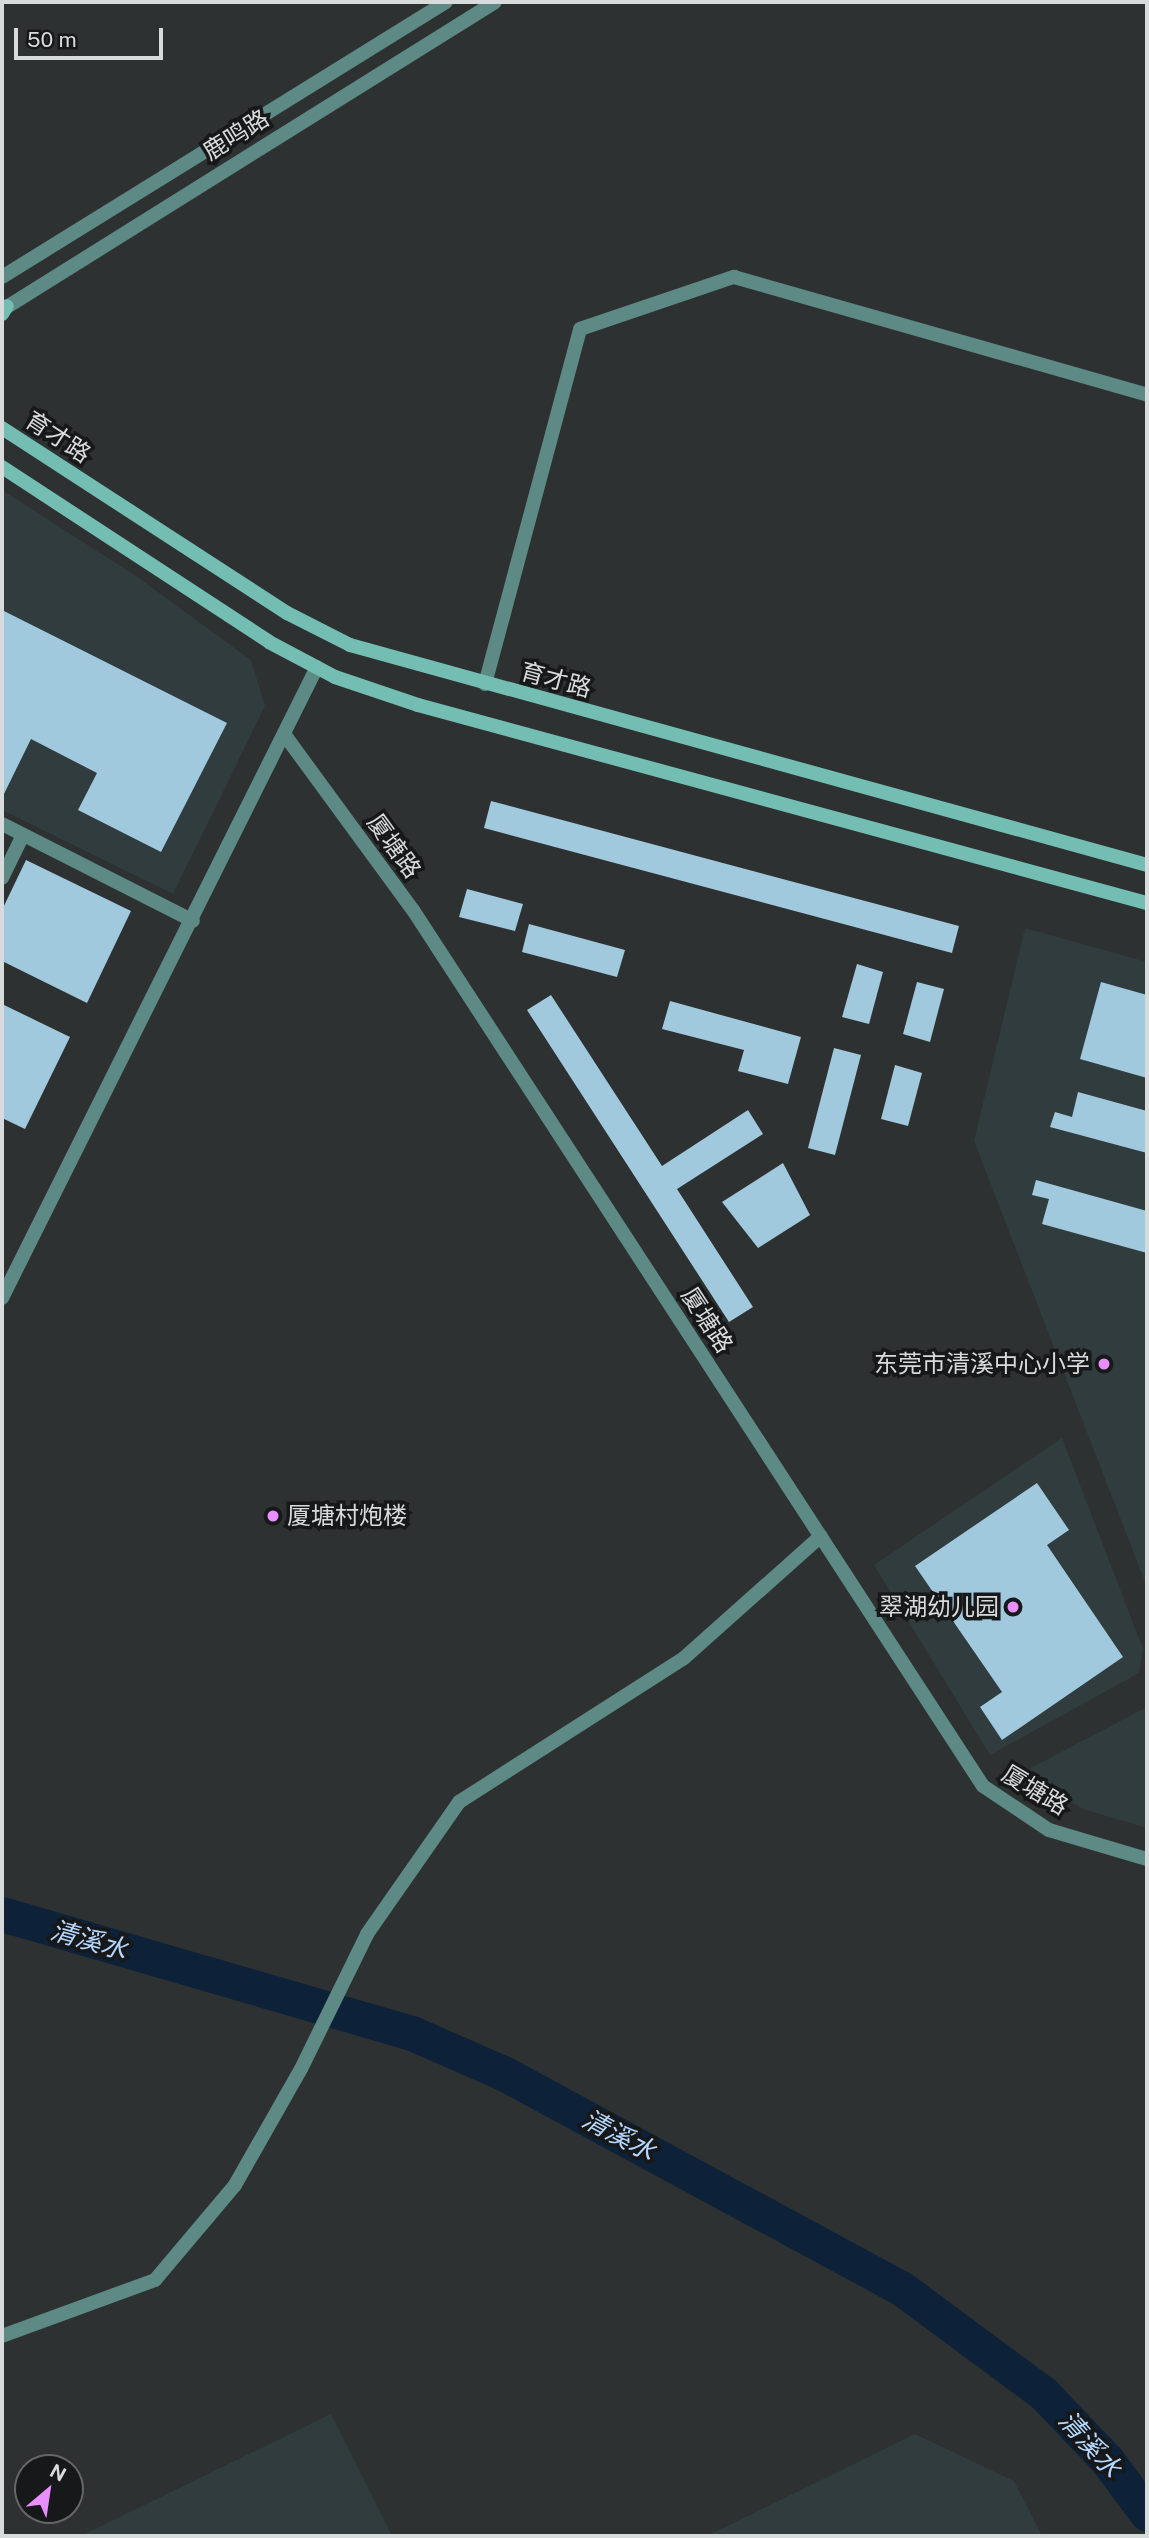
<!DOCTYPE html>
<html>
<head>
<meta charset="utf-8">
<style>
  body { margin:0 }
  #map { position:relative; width:1149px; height:2538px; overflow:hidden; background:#2d3131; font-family:"Public Sans","Noto Sans SC",sans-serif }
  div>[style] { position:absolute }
  .built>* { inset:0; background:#313c3e }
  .river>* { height:35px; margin:-17.5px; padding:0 17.5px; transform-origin:17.5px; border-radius:17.5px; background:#0d2238 }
  .building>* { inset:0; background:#a1c9dd }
  .minor>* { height:14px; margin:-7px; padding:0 7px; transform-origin:7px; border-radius:7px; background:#5d8a84 }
  .tertiary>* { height:14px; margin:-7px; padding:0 7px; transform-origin:7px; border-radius:7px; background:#5d8a84 }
  .secondary>* { height:14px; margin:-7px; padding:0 7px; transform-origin:7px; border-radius:7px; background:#73bdb3 }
  .dots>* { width:19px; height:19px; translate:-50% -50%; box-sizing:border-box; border:4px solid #171819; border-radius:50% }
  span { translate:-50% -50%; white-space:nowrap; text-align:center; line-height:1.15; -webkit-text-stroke:7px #171819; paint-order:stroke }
  .street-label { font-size:24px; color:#d8dbdb }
  .poi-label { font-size:24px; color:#d8dbdb }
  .right { translate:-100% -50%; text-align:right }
  .left { translate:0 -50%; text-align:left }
  .water-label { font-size:26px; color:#b6d8ff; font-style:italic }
  .frame { position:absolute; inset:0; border:4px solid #d8dbdb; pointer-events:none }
  .north { position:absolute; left:14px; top:2454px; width:70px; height:70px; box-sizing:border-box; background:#171819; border:2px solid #646667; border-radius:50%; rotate:29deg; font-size:19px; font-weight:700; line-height:28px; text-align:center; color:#d8dbdb }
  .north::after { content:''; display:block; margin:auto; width:24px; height:32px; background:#e88eff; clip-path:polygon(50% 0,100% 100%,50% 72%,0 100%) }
  .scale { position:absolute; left:14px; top:28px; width:149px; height:32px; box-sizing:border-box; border:4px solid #d8dbdb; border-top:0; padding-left:9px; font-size:21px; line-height:24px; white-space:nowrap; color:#d8dbdb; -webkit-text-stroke:5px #171819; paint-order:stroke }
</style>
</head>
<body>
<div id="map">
  <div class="built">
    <i style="clip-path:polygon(2px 490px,136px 576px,251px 660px,265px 706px,173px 894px,2px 810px)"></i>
    <i style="clip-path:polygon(1025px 928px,1147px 962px,1147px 1587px,974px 1141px)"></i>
    <i style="clip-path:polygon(1062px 1438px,1143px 1649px,1139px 1673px,990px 1755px,874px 1565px)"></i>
    <i style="clip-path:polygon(1147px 1707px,1147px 1828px,1083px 1809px,1023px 1772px)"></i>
    <i style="clip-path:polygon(331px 2414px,392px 2536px,81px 2536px)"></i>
    <i style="clip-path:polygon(915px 2434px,1014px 2481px,1042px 2536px,707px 2536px)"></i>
  </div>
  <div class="river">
    <i style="left:2px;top:1914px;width:429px;rotate:16.2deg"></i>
    <i style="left:414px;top:2034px;width:99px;rotate:23.7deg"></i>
    <i style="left:505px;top:2074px;width:450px;rotate:28.4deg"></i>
    <i style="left:901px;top:2288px;width:178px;rotate:36.5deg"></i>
    <i style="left:1044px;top:2394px;width:91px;rotate:46.3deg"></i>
    <i style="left:1107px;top:2460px;width:67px;rotate:53.5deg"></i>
  </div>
  <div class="building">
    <i style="clip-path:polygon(2px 610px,227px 723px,161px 852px,78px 810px,97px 773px,31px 739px,2px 798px)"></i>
    <i style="clip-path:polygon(491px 801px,959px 926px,952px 953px,484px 828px)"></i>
    <i style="clip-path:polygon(26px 860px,131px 911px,87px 1003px,2px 961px,2px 910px)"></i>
    <i style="clip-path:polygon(467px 889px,523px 904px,515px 931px,459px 917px)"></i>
    <i style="clip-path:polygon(529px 924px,625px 950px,617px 977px,522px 952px)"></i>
    <i style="clip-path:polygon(857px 964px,883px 972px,869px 1024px,842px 1017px)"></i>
    <i style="clip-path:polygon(917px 982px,944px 989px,930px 1042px,903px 1034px)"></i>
    <i style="clip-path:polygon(1101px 982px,1147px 995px,1147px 1078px,1080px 1059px)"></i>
    <i style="clip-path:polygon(551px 995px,662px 1166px,748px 1110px,763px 1134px,677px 1189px,753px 1307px,729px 1322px,527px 1010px)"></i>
    <i style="clip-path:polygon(670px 1001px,801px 1037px,788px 1084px,738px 1071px,744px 1050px,662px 1029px)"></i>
    <i style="clip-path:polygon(2px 1004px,70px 1037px,25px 1129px,2px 1118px)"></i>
    <i style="clip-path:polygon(834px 1048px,861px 1055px,835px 1155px,808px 1148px)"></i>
    <i style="clip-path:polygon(895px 1065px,922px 1073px,908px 1126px,881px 1119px)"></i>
    <i style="clip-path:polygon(1078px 1092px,1147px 1111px,1147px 1153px,1050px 1127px,1055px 1112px,1072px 1117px)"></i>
    <i style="clip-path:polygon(783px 1163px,810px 1215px,758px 1248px,722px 1202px)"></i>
    <i style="clip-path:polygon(1036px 1180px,1147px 1211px,1147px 1253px,1042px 1224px,1049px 1199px,1032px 1195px)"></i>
    <i style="clip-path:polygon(1037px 1483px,1069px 1530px,1047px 1545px,1123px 1657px,1002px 1740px,980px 1707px,1002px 1692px,915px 1566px)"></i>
  </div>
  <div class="minor">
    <i style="left:485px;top:684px;width:367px;rotate:-75deg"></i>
    <i style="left:580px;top:329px;width:163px;rotate:-18.7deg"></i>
    <i style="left:734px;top:277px;width:430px;rotate:15.9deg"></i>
    <i style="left:284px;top:734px;width:218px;rotate:53.8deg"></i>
    <i style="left:413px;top:910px;width:1045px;rotate:56.95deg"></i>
    <i style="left:983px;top:1786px;width:79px;rotate:33.7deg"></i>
    <i style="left:1049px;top:1830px;width:102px;rotate:16.5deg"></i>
    <i style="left:2px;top:824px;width:214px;rotate:26.9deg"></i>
    <i style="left:2px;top:878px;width:48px;rotate:-64deg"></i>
    <i style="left:2px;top:1298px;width:705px;rotate:-63.47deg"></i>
    <i style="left:2px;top:2336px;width:163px;rotate:-20.1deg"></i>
    <i style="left:155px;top:2280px;width:124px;rotate:-49.9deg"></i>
    <i style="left:235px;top:2185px;width:133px;rotate:-60.4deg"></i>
    <i style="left:301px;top:2069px;width:150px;rotate:-63.9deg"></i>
    <i style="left:367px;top:1934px;width:161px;rotate:-55.1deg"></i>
    <i style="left:459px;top:1802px;width:267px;rotate:-32.6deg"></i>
    <i style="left:684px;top:1658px;width:183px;rotate:-41.7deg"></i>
  </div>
  <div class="tertiary">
    <i style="left:2px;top:277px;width:522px;rotate:-31.77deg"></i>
    <i style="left:2px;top:310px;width:581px;rotate:-31.99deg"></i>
  </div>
  <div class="secondary">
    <i style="left:2px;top:314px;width:9px;rotate:-58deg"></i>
    <i style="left:2px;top:428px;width:340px;rotate:33deg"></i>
    <i style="left:287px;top:613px;width:71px;rotate:26.9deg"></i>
    <i style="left:350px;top:645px;width:827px;rotate:15.43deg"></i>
    <i style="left:2px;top:467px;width:319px;rotate:33.2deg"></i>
    <i style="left:269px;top:642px;width:75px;rotate:27.9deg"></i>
    <i style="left:335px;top:677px;width:88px;rotate:18.6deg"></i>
    <i style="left:418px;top:705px;width:755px;rotate:15.2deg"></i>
  </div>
  <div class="dots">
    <i style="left:1104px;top:1364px;background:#e88eff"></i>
    <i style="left:273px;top:1516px;background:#e88eff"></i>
    <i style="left:1013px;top:1607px;background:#e88eff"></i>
  </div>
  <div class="street-label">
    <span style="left:236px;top:135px;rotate:-32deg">鹿鸣路</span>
    <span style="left:58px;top:437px;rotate:33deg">育才路</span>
    <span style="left:556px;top:680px;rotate:15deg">育才路</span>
    <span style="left:394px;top:846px;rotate:54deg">厦塘路</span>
    <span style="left:707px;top:1320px;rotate:57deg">厦塘路</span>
    <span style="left:1035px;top:1790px;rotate:31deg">厦塘路</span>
  </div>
  <div class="poi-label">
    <span class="right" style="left:1090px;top:1364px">东莞市清溪中心小学</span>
    <span class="left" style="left:287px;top:1516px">厦塘村炮楼</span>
    <span class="right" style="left:999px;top:1607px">翠湖幼儿园</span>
  </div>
  <div class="water-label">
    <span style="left:89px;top:1940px;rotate:16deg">清溪水</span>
    <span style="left:619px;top:2135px;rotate:28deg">清溪水</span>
    <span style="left:1090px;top:2444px;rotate:48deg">清溪水</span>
  </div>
  <div class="frame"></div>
  <div class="north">N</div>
  <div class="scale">50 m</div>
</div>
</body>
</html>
